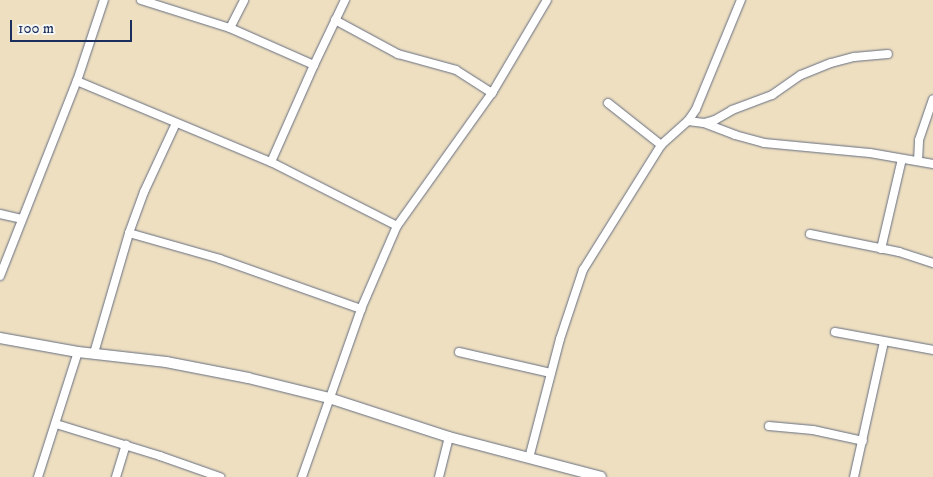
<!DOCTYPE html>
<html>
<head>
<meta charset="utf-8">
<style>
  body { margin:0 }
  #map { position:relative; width:933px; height:477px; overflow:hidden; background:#eedfc0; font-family:"IM FELL DW Pica",serif }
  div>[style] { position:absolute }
  .roads { filter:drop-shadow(0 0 1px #656d80) drop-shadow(0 0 1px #656d80) }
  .minor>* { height:8px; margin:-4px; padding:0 4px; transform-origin:4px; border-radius:4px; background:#fff }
  .tertiary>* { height:10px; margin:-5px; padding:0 5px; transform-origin:5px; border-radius:5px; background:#fff }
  span { translate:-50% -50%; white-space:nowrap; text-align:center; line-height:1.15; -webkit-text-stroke:5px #f6f6f2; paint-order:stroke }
  .scale { position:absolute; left:10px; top:20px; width:122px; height:22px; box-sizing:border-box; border:2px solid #1b2f5e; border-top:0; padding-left:6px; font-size:15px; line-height:18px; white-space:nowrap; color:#1b2f5e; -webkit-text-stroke:4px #f6f6f2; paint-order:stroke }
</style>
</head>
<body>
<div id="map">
  <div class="roads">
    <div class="minor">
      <i style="left:141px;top:0;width:93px;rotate:17.5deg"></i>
      <i style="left:230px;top:28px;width:92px;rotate:23.8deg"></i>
      <i style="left:335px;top:20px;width:72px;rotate:28.4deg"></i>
      <i style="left:398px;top:54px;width:60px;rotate:15.4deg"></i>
      <i style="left:456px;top:70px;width:43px;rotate:32.6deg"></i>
      <i style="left:230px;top:28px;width:31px;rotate:-63deg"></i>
      <i style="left:77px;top:81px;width:210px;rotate:22.7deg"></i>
      <i style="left:271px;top:162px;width:141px;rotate:26.9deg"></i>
      <i style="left:608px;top:103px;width:68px;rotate:38.4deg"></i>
      <i style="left:688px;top:121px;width:16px;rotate:7deg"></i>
      <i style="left:704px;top:123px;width:11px;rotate:-15deg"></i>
      <i style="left:715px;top:120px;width:20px;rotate:-30deg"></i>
      <i style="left:732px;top:110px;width:43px;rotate:-20.6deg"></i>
      <i style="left:772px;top:95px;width:35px;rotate:-35deg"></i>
      <i style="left:801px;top:75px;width:32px;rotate:-22deg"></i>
      <i style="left:831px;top:63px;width:24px;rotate:-15deg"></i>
      <i style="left:854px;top:57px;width:34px;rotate:-5deg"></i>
      <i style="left:704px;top:123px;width:33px;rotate:21deg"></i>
      <i style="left:735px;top:135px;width:30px;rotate:15deg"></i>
      <i style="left:764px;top:143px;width:106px;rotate:5.4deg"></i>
      <i style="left:870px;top:153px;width:64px;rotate:9.9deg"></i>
      <i style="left:918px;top:161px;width:21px;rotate:-87deg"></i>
      <i style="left:919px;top:140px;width:43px;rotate:-71.1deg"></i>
      <i style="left:271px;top:162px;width:106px;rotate:-66.1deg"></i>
      <i style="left:314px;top:65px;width:72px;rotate:-64.5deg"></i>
      <i style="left:0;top:214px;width:22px;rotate:13deg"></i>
      <i style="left:129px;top:233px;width:95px;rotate:15.9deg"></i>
      <i style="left:220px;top:259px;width:150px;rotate:19.5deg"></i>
      <i style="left:810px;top:234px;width:91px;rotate:11.4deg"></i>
      <i style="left:899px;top:252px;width:36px;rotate:18deg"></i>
      <i style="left:881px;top:249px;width:92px;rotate:-76.9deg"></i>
      <i style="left:0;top:276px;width:210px;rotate:-68.5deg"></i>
      <i style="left:77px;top:81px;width:85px;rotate:-71.6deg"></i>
      <i style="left:835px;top:332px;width:100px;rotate:10.4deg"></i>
      <i style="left:459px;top:352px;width:94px;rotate:12.9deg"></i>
      <i style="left:94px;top:353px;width:125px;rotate:-73.7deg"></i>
      <i style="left:129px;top:233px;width:44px;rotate:-69.9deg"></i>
      <i style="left:144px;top:192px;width:76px;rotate:-65.1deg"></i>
      <i style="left:56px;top:424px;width:109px;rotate:17.1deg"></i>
      <i style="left:160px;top:456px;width:64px;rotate:19.3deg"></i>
      <i style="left:769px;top:426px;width:44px;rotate:5.2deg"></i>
      <i style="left:813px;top:430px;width:51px;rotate:12.4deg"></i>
      <i style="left:529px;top:458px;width:123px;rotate:-75.4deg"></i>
      <i style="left:560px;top:339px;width:73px;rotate:-71.6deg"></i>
      <i style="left:583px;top:270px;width:147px;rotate:-58deg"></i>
      <i style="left:661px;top:145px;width:36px;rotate:-42deg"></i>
      <i style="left:688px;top:121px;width:14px;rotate:-56deg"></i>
      <i style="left:696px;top:109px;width:118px;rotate:-67.6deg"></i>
      <i style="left:38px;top:477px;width:131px;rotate:-72.3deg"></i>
      <i style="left:116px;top:477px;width:34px;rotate:-73deg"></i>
      <i style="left:302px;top:477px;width:178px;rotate:-70.6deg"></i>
      <i style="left:361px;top:309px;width:90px;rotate:-66.6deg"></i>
      <i style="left:397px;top:226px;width:163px;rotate:-54.5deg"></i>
      <i style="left:492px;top:93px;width:108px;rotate:-59.4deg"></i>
      <i style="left:439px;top:477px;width:41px;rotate:-76deg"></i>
      <i style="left:854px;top:477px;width:138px;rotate:-77.5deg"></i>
    </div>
    <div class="tertiary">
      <i style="left:0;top:338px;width:79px;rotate:10.2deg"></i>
      <i style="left:78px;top:352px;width:89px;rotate:6.5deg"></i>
      <i style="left:166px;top:362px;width:84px;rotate:11deg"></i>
      <i style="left:248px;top:378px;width:83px;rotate:13.9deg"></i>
      <i style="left:329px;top:398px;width:126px;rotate:18deg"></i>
      <i style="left:449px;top:437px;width:157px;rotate:14.7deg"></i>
    </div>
  </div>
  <div class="scale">100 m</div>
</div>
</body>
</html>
